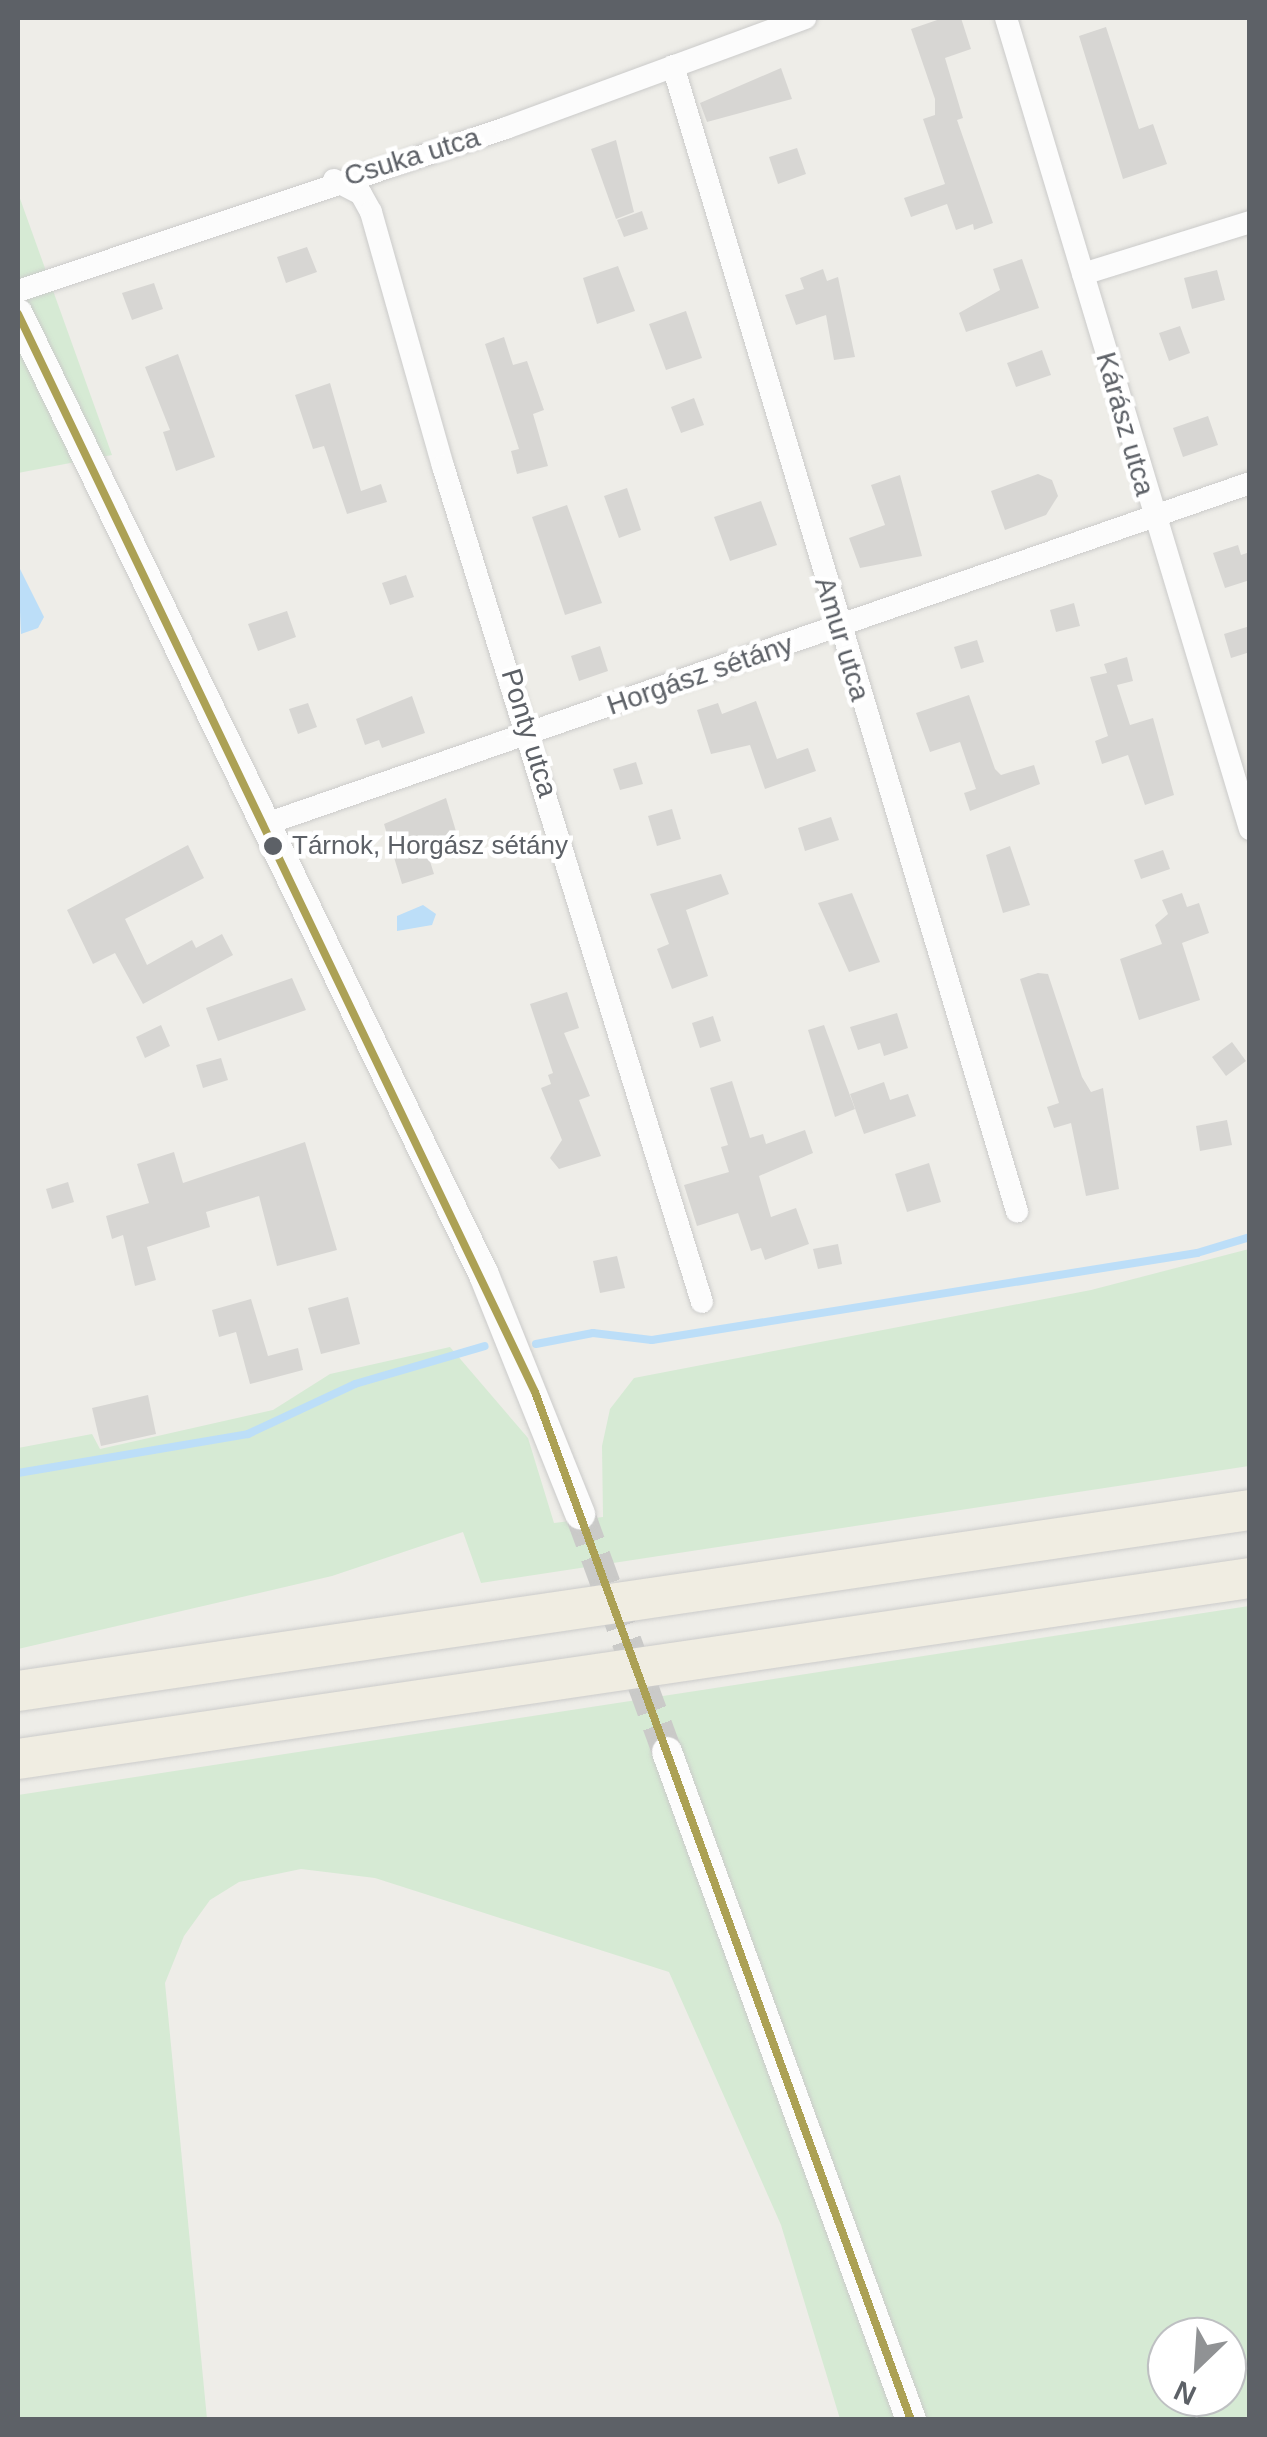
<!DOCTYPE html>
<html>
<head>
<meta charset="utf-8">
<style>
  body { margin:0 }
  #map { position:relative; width:1267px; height:2437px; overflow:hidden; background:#eeede8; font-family:Arial,sans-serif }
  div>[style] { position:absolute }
  .green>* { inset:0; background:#d6ead4 }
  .water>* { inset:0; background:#bcdef8 }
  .stream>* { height:8px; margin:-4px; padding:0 4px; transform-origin:4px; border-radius:4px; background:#bcdef8 }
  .building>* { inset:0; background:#d7d6d3 }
  .secondary-tunnel>* { height:30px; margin-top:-15px; transform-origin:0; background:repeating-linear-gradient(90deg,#cacac8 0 30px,transparent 0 45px) }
  .roads { filter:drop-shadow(0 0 2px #cbcbca) drop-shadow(0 0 2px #cbcbca) }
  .street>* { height:22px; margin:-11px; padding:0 11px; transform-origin:11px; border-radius:11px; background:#fcfcfc }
  .secondary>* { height:30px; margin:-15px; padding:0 15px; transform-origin:15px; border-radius:15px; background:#fcfcfc }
  .highway>* { height:40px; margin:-20px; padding:0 20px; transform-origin:20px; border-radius:20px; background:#f0ede2 }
  .bus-1>* { height:8px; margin:-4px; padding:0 4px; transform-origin:4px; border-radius:4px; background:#aca155 }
  .dots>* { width:28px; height:28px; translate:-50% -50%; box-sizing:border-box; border:5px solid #fff; border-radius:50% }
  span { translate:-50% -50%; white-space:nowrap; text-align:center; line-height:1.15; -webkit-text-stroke:9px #fff; paint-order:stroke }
  .bus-label { font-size:26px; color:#5d6167 }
  .left { translate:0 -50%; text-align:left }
  .street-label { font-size:28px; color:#5d6167 }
  .frame { position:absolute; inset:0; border:20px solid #5d6167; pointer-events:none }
  .north { position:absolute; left:1147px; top:2317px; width:100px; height:100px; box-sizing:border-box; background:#fff; border:2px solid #bec0c2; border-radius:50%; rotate:205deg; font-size:28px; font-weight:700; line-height:40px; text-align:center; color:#5d6167 }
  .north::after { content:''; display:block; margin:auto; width:35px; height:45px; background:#909294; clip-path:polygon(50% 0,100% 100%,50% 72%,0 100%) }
</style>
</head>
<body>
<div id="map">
  <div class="green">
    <i style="clip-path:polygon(18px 193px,112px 455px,18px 473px)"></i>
    <i style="clip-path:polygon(1249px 1249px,1249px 1466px,481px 1583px,463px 1532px,332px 1576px,18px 1649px,18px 1448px,92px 1434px,100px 1449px,273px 1410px,330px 1374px,450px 1347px,528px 1438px,554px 1523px,603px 1517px,602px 1446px,610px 1409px,634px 1378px,1091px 1290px)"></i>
    <i style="clip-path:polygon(evenodd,1249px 1606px,1249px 2419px,840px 2419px,781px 2225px,669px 1972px,375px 1878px,301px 1869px,239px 1882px,210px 1900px,184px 1936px,165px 1983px,207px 2419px,18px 2419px,18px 1795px,1249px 1606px,1167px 2337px,1227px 2337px,1227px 2397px,1167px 2397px,1167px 2337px)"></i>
  </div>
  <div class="water">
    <i style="clip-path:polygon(18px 565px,44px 617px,38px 628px,21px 634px)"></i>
    <i style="clip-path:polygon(423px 905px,436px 914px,432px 925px,397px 931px,397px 916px)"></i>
  </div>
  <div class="stream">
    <i style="left:536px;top:1344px;width:58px;rotate:-10.9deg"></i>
    <i style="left:593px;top:1333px;width:59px;rotate:6.8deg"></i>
    <i style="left:652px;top:1340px;width:552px;rotate:-9.07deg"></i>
    <i style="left:1197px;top:1253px;width:55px;rotate:-16.8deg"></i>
    <i style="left:18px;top:1473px;width:233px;rotate:-9.6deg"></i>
    <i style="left:248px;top:1434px;width:118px;rotate:-25deg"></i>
    <i style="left:355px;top:1384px;width:135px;rotate:-16.3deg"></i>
  </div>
  <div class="building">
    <i style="clip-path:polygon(943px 18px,961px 18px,971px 49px,945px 58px,963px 118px,957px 120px,993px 223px,974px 230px,973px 224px,956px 230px,947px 204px,911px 217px,904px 198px,945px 184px,923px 119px,935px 115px,935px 99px,911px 29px)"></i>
    <i style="clip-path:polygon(1106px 27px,1139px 129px,1153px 124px,1167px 164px,1123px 179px,1079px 36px)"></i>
    <i style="clip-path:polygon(781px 68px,792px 99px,707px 122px,700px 103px)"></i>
    <i style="clip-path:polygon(616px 140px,634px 212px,616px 219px,591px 149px)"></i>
    <i style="clip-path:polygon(797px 148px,806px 174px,778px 184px,769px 157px)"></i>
    <i style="clip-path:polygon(642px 211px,648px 229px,624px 237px,617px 220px)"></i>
    <i style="clip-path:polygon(307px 247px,317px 272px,286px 283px,277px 257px)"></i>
    <i style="clip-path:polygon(1022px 259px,1039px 308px,966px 332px,959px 313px,1000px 290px,993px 269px)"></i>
    <i style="clip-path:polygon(618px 266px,635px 311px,597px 324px,583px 278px)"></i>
    <i style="clip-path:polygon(823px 269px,827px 281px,838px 277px,855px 357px,834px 360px,826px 315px,796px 325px,785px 295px,804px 289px,800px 278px)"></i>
    <i style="clip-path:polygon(1217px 270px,1225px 300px,1192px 309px,1184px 278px)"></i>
    <i style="clip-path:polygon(154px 283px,163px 309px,132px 320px,122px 293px)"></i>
    <i style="clip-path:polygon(686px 311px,702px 358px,666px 370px,649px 324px)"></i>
    <i style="clip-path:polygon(1180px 326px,1190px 353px,1169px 361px,1159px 333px)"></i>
    <i style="clip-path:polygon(504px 337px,513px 365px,527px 361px,544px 410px,533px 414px,548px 466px,517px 474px,511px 451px,519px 449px,485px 344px)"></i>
    <i style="clip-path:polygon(1042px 350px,1051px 375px,1016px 387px,1007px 363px)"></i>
    <i style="clip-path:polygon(178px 354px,215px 457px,176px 471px,163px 432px,170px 430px,145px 367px)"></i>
    <i style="clip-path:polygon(330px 383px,361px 491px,381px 484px,387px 502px,347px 514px,324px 446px,313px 449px,295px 395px)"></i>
    <i style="clip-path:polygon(694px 398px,704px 425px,681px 433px,671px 407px)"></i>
    <i style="clip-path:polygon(1208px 416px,1218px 445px,1183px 457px,1173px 428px)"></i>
    <i style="clip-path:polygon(1038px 474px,1052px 480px,1058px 496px,1046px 515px,1005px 530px,991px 491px)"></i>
    <i style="clip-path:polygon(900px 475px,922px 556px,860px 568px,849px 538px,885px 525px,871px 485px)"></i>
    <i style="clip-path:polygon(627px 488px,641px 530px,619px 538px,604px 496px)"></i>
    <i style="clip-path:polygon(761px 501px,777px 545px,730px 561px,714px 517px)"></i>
    <i style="clip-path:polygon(567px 505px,602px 603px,565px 615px,532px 517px)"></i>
    <i style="clip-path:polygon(1238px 545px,1241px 555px,1250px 552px,1250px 580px,1225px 588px,1213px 553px)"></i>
    <i style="clip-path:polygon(406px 575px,414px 597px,390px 605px,382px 583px)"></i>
    <i style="clip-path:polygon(1074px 603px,1080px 626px,1056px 632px,1050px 610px)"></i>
    <i style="clip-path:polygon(287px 611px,296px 637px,258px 651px,248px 624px)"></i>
    <i style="clip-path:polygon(1250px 626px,1250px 652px,1231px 658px,1224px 634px)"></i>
    <i style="clip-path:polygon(977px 640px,984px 662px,961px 669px,954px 647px)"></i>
    <i style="clip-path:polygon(600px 646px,608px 671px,579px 681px,571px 656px)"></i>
    <i style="clip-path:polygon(1127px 657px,1133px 681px,1117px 685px,1130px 725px,1153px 718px,1174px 795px,1145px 805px,1128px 755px,1102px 764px,1095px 741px,1108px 736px,1090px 677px,1107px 673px,1104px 664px)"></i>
    <i style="clip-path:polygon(969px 695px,995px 769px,1001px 775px,1034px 765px,1040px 784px,970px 811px,964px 793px,976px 789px,960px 742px,930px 752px,916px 713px)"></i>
    <i style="clip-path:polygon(412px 696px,425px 733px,382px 748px,379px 740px,365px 745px,356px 719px)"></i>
    <i style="clip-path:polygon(756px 701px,777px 759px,808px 748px,816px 771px,765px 789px,750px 745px,711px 754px,697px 710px,718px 703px,722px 714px)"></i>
    <i style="clip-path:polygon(308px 703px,317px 727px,298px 734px,289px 709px)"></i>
    <i style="clip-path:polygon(636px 762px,643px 784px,620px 790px,613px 769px)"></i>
    <i style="clip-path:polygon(446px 798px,461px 848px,429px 858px,434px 874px,402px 884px,384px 824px)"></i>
    <i style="clip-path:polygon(672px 809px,681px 839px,657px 846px,648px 816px)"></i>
    <i style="clip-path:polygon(831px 817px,839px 840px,805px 851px,798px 828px)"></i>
    <i style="clip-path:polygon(188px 845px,204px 878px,125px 919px,147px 965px,192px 940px,196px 948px,222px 934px,233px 955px,143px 1004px,115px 953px,93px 964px,67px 910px)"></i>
    <i style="clip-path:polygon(1010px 846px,1030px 905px,1003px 913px,986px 855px)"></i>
    <i style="clip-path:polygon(1163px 850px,1170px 869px,1141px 879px,1134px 860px)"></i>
    <i style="clip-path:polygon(721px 874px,729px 894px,686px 910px,708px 976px,672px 989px,657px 949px,669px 944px,650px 894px)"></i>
    <i style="clip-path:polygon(852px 893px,880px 962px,849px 972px,818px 903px)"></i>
    <i style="clip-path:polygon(1182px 893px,1187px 907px,1199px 903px,1209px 933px,1182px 943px,1200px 1000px,1139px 1020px,1120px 959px,1162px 944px,1155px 925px,1168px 914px,1162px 900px)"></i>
    <i style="clip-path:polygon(1038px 973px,1048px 974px,1082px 1077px,1091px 1092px,1103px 1088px,1119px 1189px,1086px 1196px,1071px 1123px,1054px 1128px,1047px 1107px,1059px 1103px,1020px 979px)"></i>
    <i style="clip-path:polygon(292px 978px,306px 1010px,218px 1041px,206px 1008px)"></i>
    <i style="clip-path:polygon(567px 992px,579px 1028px,564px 1033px,590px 1096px,579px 1100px,601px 1156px,559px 1169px,550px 1158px,562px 1140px,541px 1088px,551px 1084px,548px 1075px,553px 1073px,530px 1004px)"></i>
    <i style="clip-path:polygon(897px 1013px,908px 1048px,884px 1056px,880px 1043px,858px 1050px,850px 1027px)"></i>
    <i style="clip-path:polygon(713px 1016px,721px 1041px,700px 1048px,692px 1023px)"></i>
    <i style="clip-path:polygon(161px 1025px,170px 1046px,145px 1058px,136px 1037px)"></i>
    <i style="clip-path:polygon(824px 1025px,855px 1109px,835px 1117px,808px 1030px)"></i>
    <i style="clip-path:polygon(1232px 1042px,1246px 1061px,1226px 1076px,1212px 1057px)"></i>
    <i style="clip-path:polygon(221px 1058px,228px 1080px,203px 1088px,196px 1065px)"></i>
    <i style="clip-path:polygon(732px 1081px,750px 1138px,763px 1134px,766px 1144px,805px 1130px,813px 1153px,759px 1176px,771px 1217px,796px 1208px,809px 1244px,765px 1260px,761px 1248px,751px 1251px,738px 1213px,697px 1226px,684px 1185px,729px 1172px,721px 1147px,728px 1145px,710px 1088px)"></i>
    <i style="clip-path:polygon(884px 1082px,890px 1100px,908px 1094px,916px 1116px,864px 1134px,850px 1094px)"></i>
    <i style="clip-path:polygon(1227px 1120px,1232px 1145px,1200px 1151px,1196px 1126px)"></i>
    <i style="clip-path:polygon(305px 1142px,337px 1250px,277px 1266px,259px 1196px,206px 1212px,210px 1227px,147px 1247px,156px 1280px,135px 1286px,123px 1235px,112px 1239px,106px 1216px,149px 1203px,137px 1164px,174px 1152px,183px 1183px)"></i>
    <i style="clip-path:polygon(929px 1163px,941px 1202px,907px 1212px,895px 1174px)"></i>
    <i style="clip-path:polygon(68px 1182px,74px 1202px,52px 1209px,46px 1189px)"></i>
    <i style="clip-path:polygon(838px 1244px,842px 1264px,818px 1269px,813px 1249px)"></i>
    <i style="clip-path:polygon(617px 1256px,625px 1288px,600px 1293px,593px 1261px)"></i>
    <i style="clip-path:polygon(348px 1297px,360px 1344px,321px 1354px,308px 1308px)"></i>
    <i style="clip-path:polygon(251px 1299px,268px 1356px,298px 1348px,303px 1370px,250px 1384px,236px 1332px,219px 1337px,212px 1310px)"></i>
    <i style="clip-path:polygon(148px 1395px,156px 1434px,101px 1446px,92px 1408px)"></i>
  </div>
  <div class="secondary-tunnel">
    <i style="left:580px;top:1514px;width:253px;rotate:69.9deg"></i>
  </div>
  <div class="roads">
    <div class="street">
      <i style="left:1006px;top:18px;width:847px;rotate:73.26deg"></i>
      <i style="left:673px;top:66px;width:1196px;rotate:73.28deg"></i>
      <i style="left:334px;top:180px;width:30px;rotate:27deg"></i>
      <i style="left:361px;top:194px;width:21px;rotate:61deg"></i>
      <i style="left:371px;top:212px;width:264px;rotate:74.2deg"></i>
      <i style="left:443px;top:466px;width:875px;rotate:72.79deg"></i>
      <i style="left:1083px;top:274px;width:175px;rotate:-17.3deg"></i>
      <i style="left:18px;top:291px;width:515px;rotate:-18.47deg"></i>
      <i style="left:506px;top:128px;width:319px;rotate:-20.2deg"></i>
      <i style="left:263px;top:825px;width:1045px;rotate:-19.11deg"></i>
    </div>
    <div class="secondary">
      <i style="left:18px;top:314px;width:1068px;rotate:64.13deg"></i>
      <i style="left:484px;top:1275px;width:258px;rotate:68.1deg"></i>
      <i style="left:667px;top:1752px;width:711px;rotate:69.93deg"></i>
    </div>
    <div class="highway">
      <i style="left:18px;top:1691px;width:1245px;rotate:-8.36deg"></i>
      <i style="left:18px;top:1759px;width:1245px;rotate:-8.36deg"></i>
    </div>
  </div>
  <div class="bus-1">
    <i style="left:18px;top:314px;width:1196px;rotate:64.38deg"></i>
    <i style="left:535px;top:1392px;width:1095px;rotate:69.91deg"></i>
  </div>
  <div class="dots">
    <i style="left:273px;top:846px;background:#5d6167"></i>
  </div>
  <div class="bus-label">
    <span class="left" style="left:292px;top:846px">Tárnok, Horgász sétány</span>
  </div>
  <div class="street-label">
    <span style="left:412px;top:157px;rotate:-17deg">Csuka utca</span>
    <span style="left:1125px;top:424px;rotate:74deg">Kárász utca</span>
    <span style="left:842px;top:639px;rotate:73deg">Amur utca</span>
    <span style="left:700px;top:675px;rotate:-19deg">Horgász sétány</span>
    <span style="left:529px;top:733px;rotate:73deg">Ponty utca</span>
  </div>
  <div class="frame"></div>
  <div class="north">N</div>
</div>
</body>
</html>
